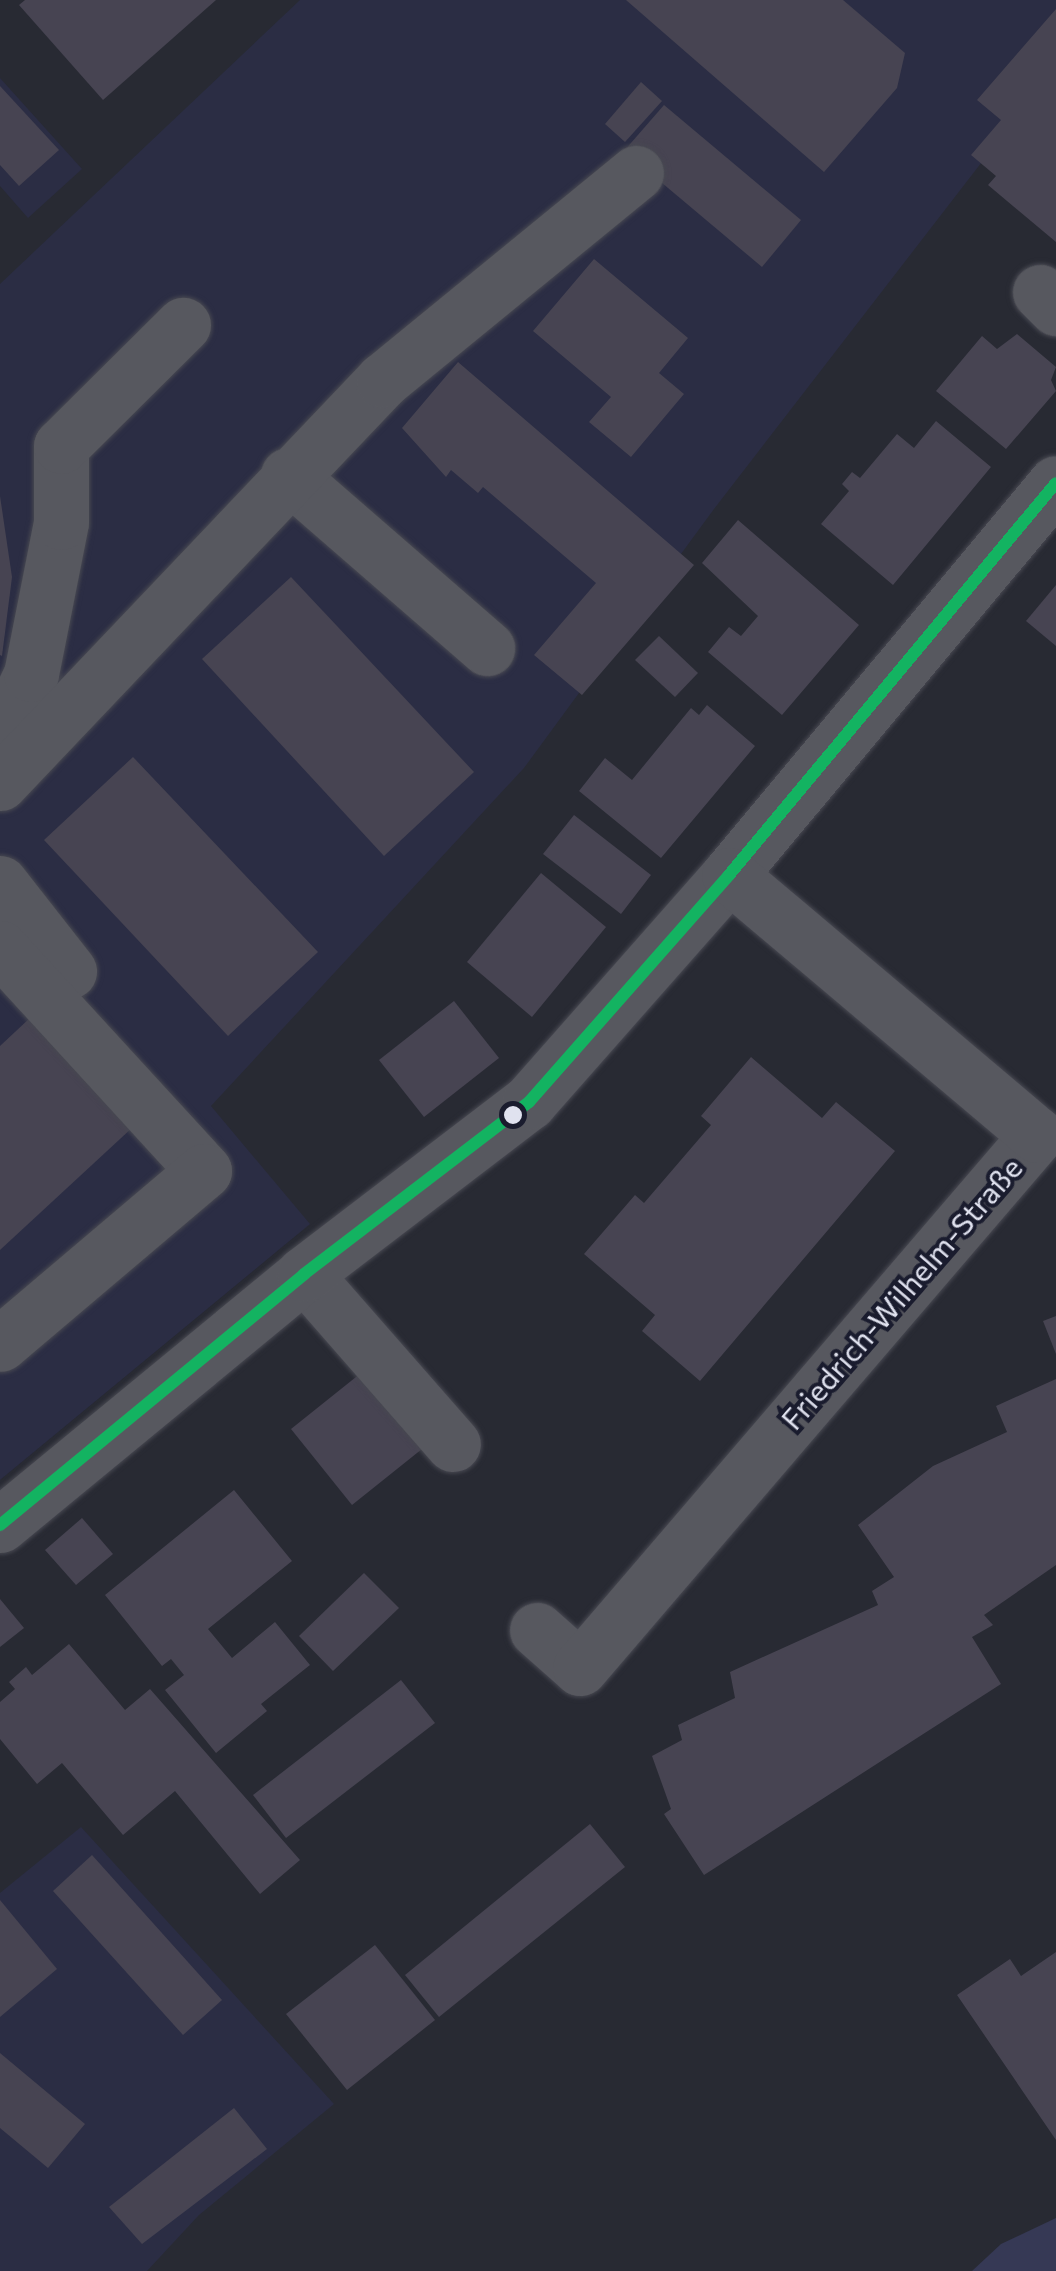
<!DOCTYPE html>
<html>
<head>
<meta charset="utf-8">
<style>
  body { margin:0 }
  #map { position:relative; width:1056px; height:2271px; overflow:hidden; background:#282a33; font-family:Commissioner,sans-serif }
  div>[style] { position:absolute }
  .built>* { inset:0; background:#2b2d44 }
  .green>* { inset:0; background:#363955 }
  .building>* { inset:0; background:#474452 }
  .roads { filter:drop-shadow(0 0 2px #474851) drop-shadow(0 0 2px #474851) }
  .minor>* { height:55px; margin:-27.5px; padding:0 27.5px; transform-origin:27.5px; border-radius:27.5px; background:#57585f }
  .bus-1>* { height:12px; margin:-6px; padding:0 6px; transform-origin:6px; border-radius:6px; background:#13b361 }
  .dots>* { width:28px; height:28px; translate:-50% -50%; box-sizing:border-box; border:5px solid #1a1c2e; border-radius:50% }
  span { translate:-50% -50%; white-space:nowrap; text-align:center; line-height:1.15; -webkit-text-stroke:8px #1a1c2e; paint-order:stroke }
  .street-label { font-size:30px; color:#e0e2ef }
</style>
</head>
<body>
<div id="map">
  <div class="built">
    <i style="clip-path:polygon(300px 0,1056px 0,1056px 66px,714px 509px,524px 768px,211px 1106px,310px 1224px,0 1480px,0 284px)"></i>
    <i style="clip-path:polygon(0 78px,82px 169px,28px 218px,0 186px)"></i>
    <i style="clip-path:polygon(81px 1827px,334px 2104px,199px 2215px,147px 2271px,0 2271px,0 1893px)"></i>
  </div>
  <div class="green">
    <i style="clip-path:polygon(1056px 2218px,1056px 2271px,972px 2271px,1001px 2244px)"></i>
  </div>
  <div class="building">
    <i style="clip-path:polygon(25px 0,216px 0,103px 100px,19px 5px)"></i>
    <i style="clip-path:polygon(626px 0,843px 0,905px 53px,897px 88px,824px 172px)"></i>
    <i style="clip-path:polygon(1056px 9px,1056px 242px,988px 185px,996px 176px,971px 155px,1001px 120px,977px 100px)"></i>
    <i style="clip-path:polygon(641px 82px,662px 101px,625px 142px,605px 124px)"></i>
    <i style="clip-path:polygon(0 86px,59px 150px,19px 186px,0 165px)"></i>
    <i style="clip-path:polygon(664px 105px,801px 220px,762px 267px,624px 151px)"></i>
    <i style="clip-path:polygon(594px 259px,688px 338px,659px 373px,684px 394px,631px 457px,589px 422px,611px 397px,533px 331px)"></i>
    <i style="clip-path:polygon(1017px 334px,1056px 367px,1051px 380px,1056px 391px,1006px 449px,936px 391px,982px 336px,997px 349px)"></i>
    <i style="clip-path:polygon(458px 362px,694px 565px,582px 695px,534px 655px,596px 583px,483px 487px,478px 493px,451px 470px,446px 477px,402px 428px)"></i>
    <i style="clip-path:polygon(936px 421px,991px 467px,893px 585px,821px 524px,849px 491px,842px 484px,852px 472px,860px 478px,897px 434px,914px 448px)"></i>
    <i style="clip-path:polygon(0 496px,12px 577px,2px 656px,0 655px)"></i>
    <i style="clip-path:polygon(738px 520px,859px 625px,782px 715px,708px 652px,729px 627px,741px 636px,758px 616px,702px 563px)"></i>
    <i style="clip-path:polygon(291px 577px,474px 772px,384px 856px,202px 659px)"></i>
    <i style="clip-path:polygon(1056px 585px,1056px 646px,1026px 621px)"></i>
    <i style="clip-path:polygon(659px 636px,698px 673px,675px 697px,635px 660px)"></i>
    <i style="clip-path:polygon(707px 705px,755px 746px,661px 858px,579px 791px,605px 758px,632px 780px,691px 708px,699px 715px)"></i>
    <i style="clip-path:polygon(133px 757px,318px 952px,228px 1036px,44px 840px)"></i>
    <i style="clip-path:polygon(574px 815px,651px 875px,621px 914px,543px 854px)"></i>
    <i style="clip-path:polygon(541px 873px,606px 927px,532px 1017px,467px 962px)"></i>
    <i style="clip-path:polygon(454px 1001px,499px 1058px,424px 1117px,379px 1060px)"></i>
    <i style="clip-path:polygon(31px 1017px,133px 1127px,0 1250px,0 1046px)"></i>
    <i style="clip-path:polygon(751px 1057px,822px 1118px,836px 1102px,895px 1151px,700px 1381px,642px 1331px,655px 1315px,584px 1254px,635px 1195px,644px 1203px,711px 1125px,701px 1116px)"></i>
    <i style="clip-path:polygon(1056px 1316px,1056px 1354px,1043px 1321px)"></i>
    <i style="clip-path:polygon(361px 1373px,422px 1449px,352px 1505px,291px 1429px)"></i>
    <i style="clip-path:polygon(1056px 1379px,1056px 1565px,984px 1615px,993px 1625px,972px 1637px,1001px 1684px,704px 1875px,664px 1814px,671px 1809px,652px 1756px,682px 1740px,678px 1725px,735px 1698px,730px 1672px,878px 1605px,872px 1591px,894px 1577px,858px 1525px,933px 1466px,1007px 1432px,996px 1406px)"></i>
    <i style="clip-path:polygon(234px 1490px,292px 1561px,208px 1629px,232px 1658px,275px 1622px,310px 1665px,261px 1704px,267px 1711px,216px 1753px,165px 1690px,184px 1675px,171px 1659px,162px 1666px,105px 1595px)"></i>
    <i style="clip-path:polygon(82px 1518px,113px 1554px,76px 1585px,45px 1550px)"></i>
    <i style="clip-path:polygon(364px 1573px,399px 1608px,333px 1671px,299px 1636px)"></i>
    <i style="clip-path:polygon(0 1599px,24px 1628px,0 1647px)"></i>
    <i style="clip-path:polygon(69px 1644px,125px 1710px,150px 1689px,300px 1860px,260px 1894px,175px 1791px,123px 1835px,62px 1763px,37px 1784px,0 1739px,0 1702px,15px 1689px,9px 1682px,26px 1667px,32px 1675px)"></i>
    <i style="clip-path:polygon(401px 1680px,435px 1723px,286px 1838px,253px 1795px)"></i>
    <i style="clip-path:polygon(590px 1824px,625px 1867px,439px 2017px,405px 1975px)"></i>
    <i style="clip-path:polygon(92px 1855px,222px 2000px,183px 2035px,53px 1891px)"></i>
    <i style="clip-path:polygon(0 1900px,57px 1969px,0 2017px)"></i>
    <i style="clip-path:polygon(375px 1945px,435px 2020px,347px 2090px,286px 2014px)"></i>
    <i style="clip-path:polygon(1056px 1952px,1056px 2140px,957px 1995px,1010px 1959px,1021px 1976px)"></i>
    <i style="clip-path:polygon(0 2053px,85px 2124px,48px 2168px,0 2128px)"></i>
    <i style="clip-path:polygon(234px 2108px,267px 2149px,142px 2244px,109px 2207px)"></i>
  </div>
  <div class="roads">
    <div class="minor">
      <i style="left:1040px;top:292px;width:23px;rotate:45deg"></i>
      <i style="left:288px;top:475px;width:264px;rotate:41deg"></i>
      <i style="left:0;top:739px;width:72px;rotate:-64.5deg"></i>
      <i style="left:31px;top:674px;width:155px;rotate:-78.8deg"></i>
      <i style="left:61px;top:522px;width:76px;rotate:-90deg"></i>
      <i style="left:61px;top:446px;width:172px;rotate:-44.8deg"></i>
      <i style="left:0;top:783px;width:556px;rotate:-46.46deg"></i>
      <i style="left:383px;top:380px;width:327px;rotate:-39.3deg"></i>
      <i style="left:0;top:883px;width:112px;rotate:51.9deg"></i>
      <i style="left:0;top:948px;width:302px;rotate:47.5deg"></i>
      <i style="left:204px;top:1171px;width:267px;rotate:139.7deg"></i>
      <i style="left:304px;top:1274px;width:226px;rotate:48.8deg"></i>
      <i style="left:0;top:1525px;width:394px;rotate:-39.5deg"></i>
      <i style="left:304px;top:1274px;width:283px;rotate:-37.4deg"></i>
      <i style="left:529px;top:1102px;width:303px;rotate:-48.6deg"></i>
      <i style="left:729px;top:875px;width:510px;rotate:-50.17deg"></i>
      <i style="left:537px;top:1630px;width:57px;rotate:41.5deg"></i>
      <i style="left:580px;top:1668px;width:702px;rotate:-49.39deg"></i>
      <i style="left:1037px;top:1135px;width:403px;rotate:-139.8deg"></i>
    </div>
  </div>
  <div class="bus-1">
    <i style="left:0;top:1525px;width:394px;rotate:-39.5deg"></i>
    <i style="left:304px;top:1274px;width:283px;rotate:-37.4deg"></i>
    <i style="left:529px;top:1102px;width:303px;rotate:-48.6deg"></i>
    <i style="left:729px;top:875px;width:510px;rotate:-50.17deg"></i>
  </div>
  <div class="dots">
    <i style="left:513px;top:1115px;background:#e0e2ef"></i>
  </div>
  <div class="street-label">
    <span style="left:901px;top:1293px;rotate:-49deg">Friedrich-Wilhelm-Straße</span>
  </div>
</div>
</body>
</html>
